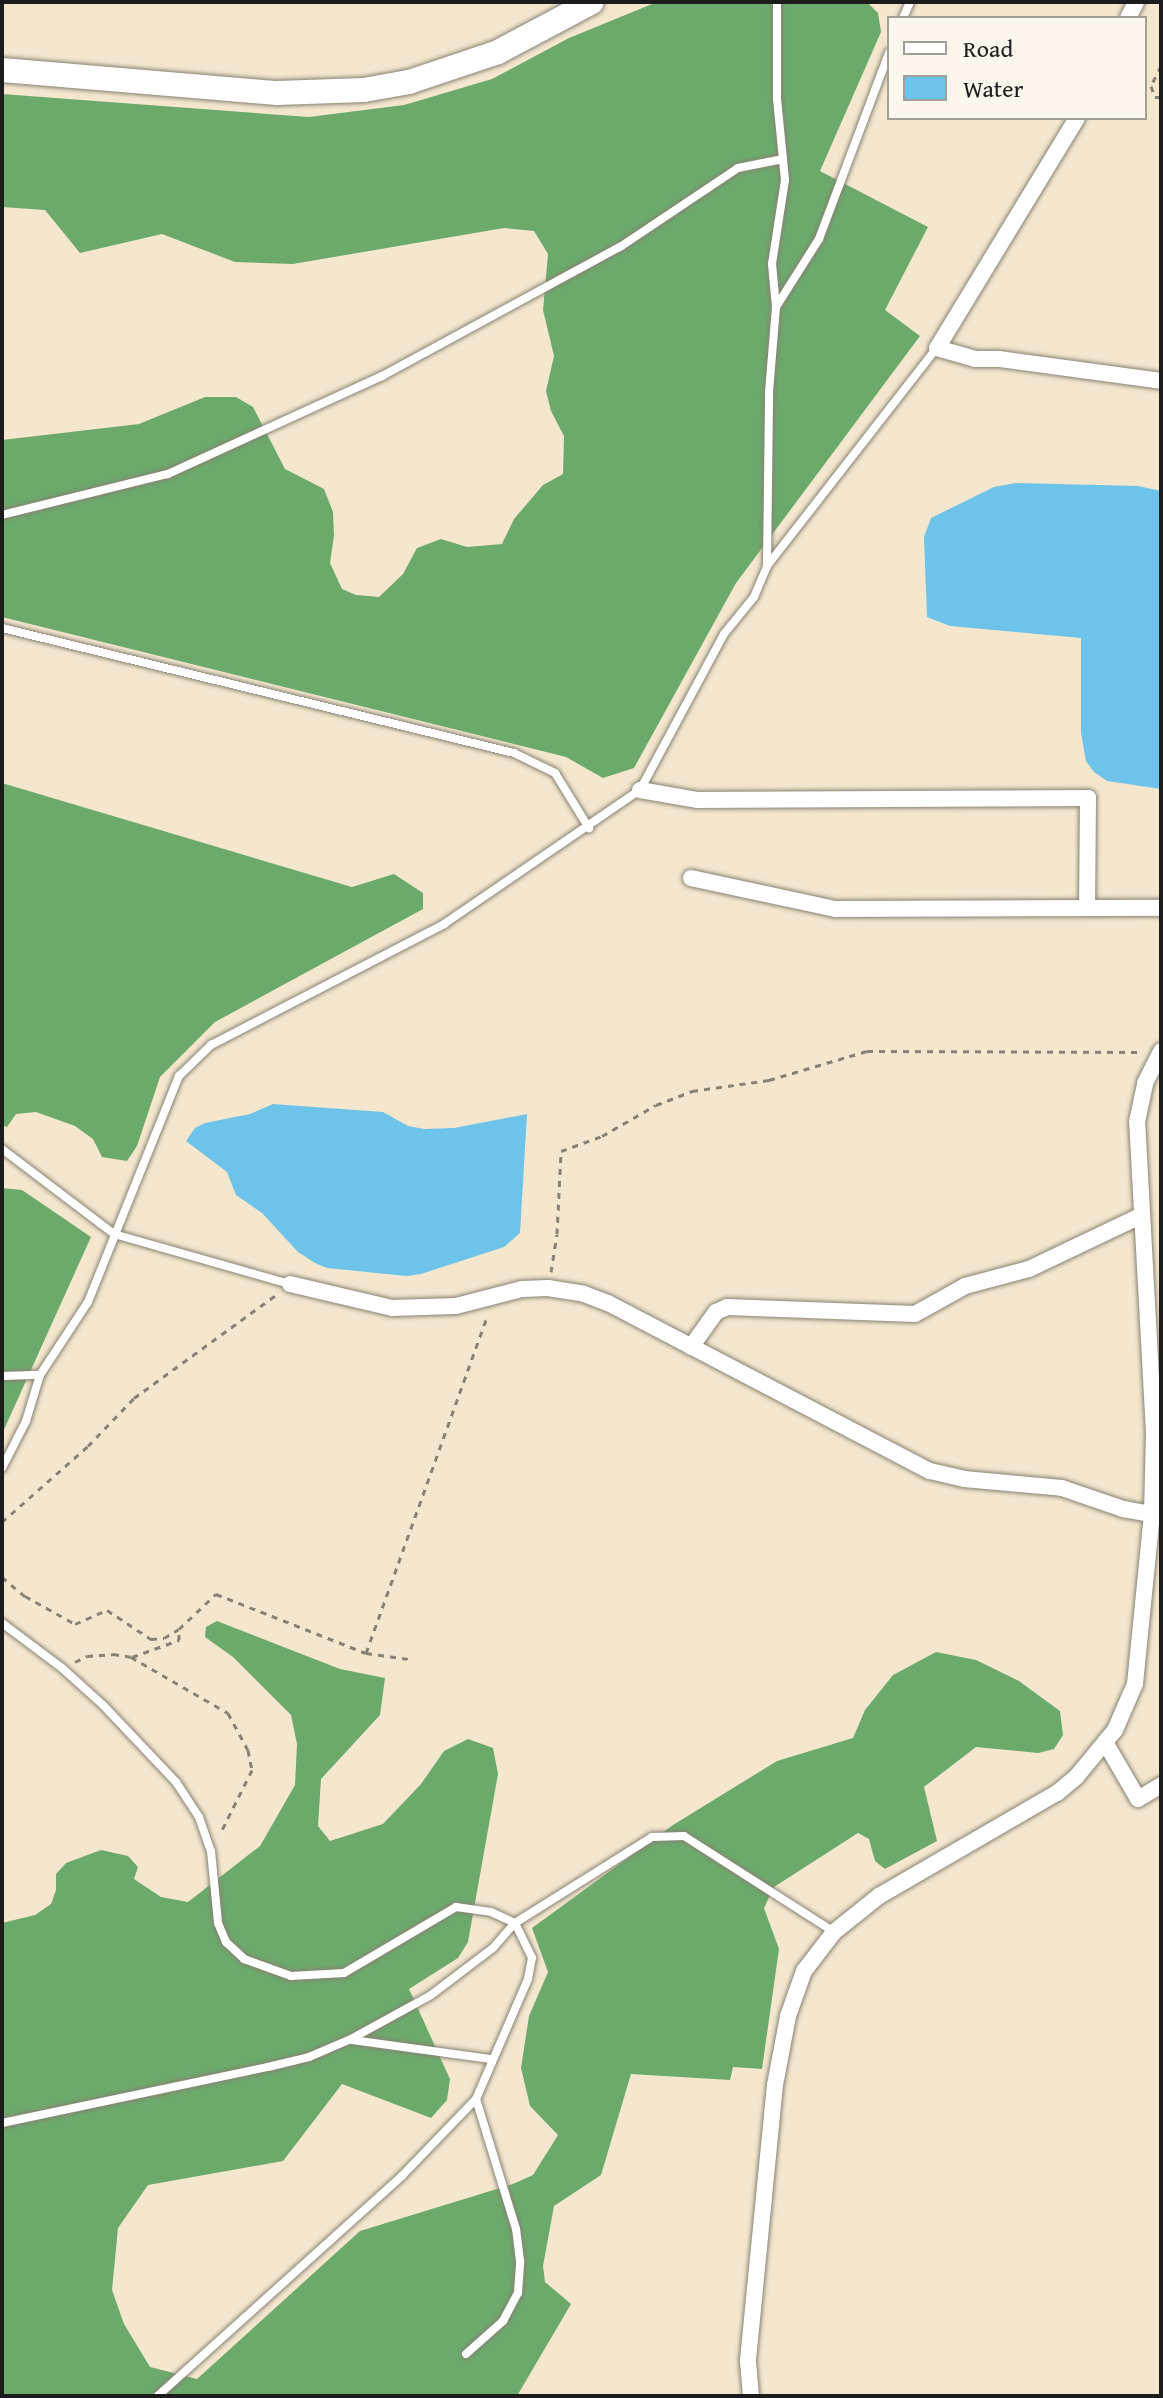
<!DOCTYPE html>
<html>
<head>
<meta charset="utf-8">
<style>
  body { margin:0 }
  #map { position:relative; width:1163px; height:2398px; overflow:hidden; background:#f4e7ce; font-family:"Gentium Book Plus",serif }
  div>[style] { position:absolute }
  .forest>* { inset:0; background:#6caa6c }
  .water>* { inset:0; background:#6dc3e9 }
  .path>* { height:3px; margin-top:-1.5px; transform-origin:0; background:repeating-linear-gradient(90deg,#888275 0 6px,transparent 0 12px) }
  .roads { filter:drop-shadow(0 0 2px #888275) drop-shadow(0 0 2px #888275) }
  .lane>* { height:8px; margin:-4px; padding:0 4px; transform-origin:4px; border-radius:4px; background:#fff }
  .street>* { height:16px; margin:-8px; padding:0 8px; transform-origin:8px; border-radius:8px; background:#fff }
  .secondary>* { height:24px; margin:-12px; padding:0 12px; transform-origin:12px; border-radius:12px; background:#fff }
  span { translate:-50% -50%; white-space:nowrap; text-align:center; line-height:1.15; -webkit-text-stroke:8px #fbf7ec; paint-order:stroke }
  .frame { position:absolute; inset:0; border:4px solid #1c1c1c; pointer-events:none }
  .legend { position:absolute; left:887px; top:16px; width:260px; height:104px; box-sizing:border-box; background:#fbf7ec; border:2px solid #a29f99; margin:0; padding:10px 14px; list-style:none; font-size:24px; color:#1c1c1c }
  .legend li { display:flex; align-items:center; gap:16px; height:40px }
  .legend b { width:40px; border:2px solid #a29f99 }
</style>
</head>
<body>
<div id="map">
  <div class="forest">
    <i style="clip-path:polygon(657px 2px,867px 2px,878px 13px,881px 32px,820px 171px,928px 227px,885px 310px,920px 336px,736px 583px,634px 768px,603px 778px,566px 757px,2px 617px,2px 440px,139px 424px,205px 397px,236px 397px,253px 407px,285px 469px,324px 489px,333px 512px,334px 535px,330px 563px,342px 589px,356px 595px,379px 597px,403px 574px,417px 548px,441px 539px,467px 547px,502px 544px,514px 519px,543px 485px,563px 474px,564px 436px,551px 411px,546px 391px,554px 356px,543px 310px,548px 254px,534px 231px,504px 228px,293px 264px,235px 262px,162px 234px,80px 253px,45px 210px,2px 207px,2px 94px,309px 117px,404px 105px,492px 79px,569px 38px)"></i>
    <i style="clip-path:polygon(2px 783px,352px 887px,394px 874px,423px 893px,423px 909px,215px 1022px,160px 1077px,137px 1146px,127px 1161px,102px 1157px,93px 1139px,75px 1126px,36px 1112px,16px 1114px,7px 1127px,2px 1125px)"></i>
    <i style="clip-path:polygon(2px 1188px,22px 1190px,91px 1237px,2px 1434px)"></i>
    <i style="clip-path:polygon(217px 1621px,340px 1669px,385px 1678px,380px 1715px,321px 1779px,318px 1826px,330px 1841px,383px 1824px,421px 1784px,444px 1751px,468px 1739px,493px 1748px,498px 1774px,468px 1942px,458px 1958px,409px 1989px,450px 2079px,447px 2100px,431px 2118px,342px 2084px,283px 2161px,148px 2185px,118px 2228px,112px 2290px,124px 2324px,150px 2367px,197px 2379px,360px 2231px,513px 2184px,533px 2175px,558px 2135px,530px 2106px,521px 2068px,529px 2016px,548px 1972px,532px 1928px,673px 1825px,777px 1761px,853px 1738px,865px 1710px,893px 1675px,936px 1652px,976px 1660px,1019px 1681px,1060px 1711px,1063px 1735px,1054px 1749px,1038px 1753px,976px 1747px,924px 1787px,937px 1841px,885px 1869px,875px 1861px,869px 1839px,858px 1833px,774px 1887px,764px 1908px,779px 1949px,762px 2069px,733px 2067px,730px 2080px,631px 2074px,601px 2175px,554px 2206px,543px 2266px,545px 2282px,571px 2304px,517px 2396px,2px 2396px,2px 1923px,35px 1915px,51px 1904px,56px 1890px,56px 1874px,66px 1863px,101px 1850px,128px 1856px,138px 1867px,134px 1879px,161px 1897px,188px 1902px,260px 1846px,295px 1785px,297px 1744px,291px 1715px,233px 1657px,205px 1637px,206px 1627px)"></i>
  </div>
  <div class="water">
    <i style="clip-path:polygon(1016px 483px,1138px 486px,1161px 491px,1161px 789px,1107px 781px,1094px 772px,1086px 761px,1081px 733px,1081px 638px,950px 626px,927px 617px,924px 537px,931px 518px,994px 487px)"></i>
    <i style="clip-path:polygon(273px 1104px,383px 1112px,408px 1126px,424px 1129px,454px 1128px,527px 1114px,520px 1233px,504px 1247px,421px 1274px,406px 1276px,327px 1268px,315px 1263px,298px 1252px,262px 1213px,236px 1195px,227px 1172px,186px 1141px,195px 1128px,205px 1123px,250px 1114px)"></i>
  </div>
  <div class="path">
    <i style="left:1161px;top:66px;width:22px;rotate:117deg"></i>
    <i style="left:1151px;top:86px;width:12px;rotate:70deg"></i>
    <i style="left:1155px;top:97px;width:6px"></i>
    <i style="left:551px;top:1272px;width:38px;rotate:-81deg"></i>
    <i style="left:557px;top:1234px;width:83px;rotate:-87.2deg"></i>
    <i style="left:561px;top:1151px;width:44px;rotate:-20.1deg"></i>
    <i style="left:602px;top:1136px;width:62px;rotate:-29.9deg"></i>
    <i style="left:656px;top:1105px;width:39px;rotate:-21deg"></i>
    <i style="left:692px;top:1091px;width:78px;rotate:-8.1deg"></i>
    <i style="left:769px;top:1080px;width:102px;rotate:-16.5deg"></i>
    <i style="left:867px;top:1051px;width:273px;rotate:0.2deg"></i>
    <i style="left:2px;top:1522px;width:115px;rotate:-41.5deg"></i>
    <i style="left:88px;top:1446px;width:66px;rotate:-46.2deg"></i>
    <i style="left:134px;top:1398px;width:177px;rotate:-36deg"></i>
    <i style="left:2px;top:1577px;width:30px;rotate:40deg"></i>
    <i style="left:25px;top:1596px;width:57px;rotate:29.2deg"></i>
    <i style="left:75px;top:1624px;width:35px;rotate:-24deg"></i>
    <i style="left:107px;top:1610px;width:53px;rotate:33.4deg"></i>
    <i style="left:151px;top:1639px;width:13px;rotate:-4deg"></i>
    <i style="left:164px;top:1638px;width:17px;rotate:-31deg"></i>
    <i style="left:366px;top:1653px;width:358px;rotate:-70.2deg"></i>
    <i style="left:132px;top:1657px;width:50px;rotate:-19.9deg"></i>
    <i style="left:179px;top:1640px;width:11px;rotate:-90deg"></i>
    <i style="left:179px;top:1629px;width:51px;rotate:-43.4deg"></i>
    <i style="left:216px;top:1594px;width:161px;rotate:21.5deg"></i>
    <i style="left:366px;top:1653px;width:43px;rotate:7.9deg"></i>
    <i style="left:75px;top:1662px;width:13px;rotate:-27deg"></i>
    <i style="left:87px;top:1656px;width:26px;rotate:-4deg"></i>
    <i style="left:113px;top:1654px;width:18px;rotate:9deg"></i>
    <i style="left:131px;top:1657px;width:112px;rotate:30deg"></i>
    <i style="left:228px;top:1713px;width:42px;rotate:61.6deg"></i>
    <i style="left:248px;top:1750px;width:20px;rotate:79deg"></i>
    <i style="left:252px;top:1770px;width:72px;rotate:116.6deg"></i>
  </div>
  <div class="roads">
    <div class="lane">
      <i style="left:903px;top:18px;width:17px;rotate:-66deg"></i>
      <i style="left:776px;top:307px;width:80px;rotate:-57.7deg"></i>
      <i style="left:819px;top:239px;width:199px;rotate:-69.4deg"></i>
      <i style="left:2px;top:515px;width:171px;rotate:-13.9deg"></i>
      <i style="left:168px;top:474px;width:235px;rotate:-24.6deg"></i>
      <i style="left:382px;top:376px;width:271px;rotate:-28.5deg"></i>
      <i style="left:620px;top:247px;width:142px;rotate:-33.8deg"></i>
      <i style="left:738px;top:168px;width:46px;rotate:-11.3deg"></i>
      <i style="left:767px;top:565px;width:173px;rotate:-89.3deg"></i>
      <i style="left:769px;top:392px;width:85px;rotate:-85.3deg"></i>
      <i style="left:776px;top:307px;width:43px;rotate:-95.3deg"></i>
      <i style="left:772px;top:264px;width:85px;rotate:-81.2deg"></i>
      <i style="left:785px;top:180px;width:81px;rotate:-95.6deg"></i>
      <i style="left:777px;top:99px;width:97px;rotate:-90deg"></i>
      <i style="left:2px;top:628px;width:527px;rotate:13.72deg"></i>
      <i style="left:514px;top:753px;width:46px;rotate:26deg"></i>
      <i style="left:555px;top:773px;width:65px;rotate:58.3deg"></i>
      <i style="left:2px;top:1149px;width:141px;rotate:37.2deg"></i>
      <i style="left:114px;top:1234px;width:183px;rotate:15.9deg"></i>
      <i style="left:2px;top:1376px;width:38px;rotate:-2deg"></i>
      <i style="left:2px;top:1468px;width:53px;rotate:-62.9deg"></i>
      <i style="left:26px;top:1421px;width:48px;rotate:-73.1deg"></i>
      <i style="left:40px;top:1375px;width:87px;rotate:-56.7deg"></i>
      <i style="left:88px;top:1302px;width:244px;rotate:-68.1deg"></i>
      <i style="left:179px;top:1076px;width:45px;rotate:-44.1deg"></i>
      <i style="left:211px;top:1045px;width:263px;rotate:-27.4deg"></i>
      <i style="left:444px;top:924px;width:237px;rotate:-34.4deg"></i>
      <i style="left:640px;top:790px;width:177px;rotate:-61.7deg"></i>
      <i style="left:724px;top:634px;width:48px;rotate:-51deg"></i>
      <i style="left:754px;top:597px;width:34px;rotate:-67deg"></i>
      <i style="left:767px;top:566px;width:276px;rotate:-52.1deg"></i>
      <i style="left:2px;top:1623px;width:75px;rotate:36.9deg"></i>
      <i style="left:62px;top:1668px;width:55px;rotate:42.1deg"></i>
      <i style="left:103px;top:1705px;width:106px;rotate:46.5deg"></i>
      <i style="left:176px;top:1782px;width:42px;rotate:56.7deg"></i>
      <i style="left:199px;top:1817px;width:36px;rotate:71deg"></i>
      <i style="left:211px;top:1851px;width:72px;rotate:84.4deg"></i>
      <i style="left:218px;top:1923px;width:21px;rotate:67deg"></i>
      <i style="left:226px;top:1942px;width:25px;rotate:43deg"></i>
      <i style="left:244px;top:1959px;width:50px;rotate:19.9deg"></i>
      <i style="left:291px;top:1976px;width:53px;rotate:-3.2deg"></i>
      <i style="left:344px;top:1973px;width:130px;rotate:-30.5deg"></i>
      <i style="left:456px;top:1907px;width:35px;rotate:8deg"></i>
      <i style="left:491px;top:1912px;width:26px;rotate:25deg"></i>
      <i style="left:515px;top:1923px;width:39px;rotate:64deg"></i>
      <i style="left:532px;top:1958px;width:21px;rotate:101deg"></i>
      <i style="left:528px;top:1979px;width:131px;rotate:113.4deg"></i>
      <i style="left:476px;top:2099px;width:107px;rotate:133.9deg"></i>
      <i style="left:402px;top:2176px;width:329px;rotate:138deg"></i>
      <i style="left:352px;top:2040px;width:140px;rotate:7.8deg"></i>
      <i style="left:2px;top:2123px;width:272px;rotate:-11.9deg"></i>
      <i style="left:268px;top:2067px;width:42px;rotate:-13.7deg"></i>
      <i style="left:309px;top:2057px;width:46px;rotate:-23.2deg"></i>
      <i style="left:351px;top:2039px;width:91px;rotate:-28.8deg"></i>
      <i style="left:431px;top:1995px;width:78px;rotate:-37.2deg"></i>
      <i style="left:493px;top:1948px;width:33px;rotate:-49deg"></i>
      <i style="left:515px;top:1923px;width:162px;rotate:-32.1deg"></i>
      <i style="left:652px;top:1837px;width:32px;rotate:-2deg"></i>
      <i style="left:684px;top:1836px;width:178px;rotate:32.6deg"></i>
      <i style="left:466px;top:2354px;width:50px;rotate:-41.7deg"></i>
      <i style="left:503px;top:2321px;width:32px;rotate:-62deg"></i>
      <i style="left:518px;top:2293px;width:32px;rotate:-86deg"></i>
      <i style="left:520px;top:2261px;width:32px;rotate:-97deg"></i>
      <i style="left:516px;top:2229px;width:136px;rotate:-107.1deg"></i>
    </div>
    <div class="street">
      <i style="left:1128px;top:18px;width:18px;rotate:-63deg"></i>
      <i style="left:1077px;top:118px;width:269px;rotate:121.3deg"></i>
      <i style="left:937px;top:348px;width:40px;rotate:16deg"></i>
      <i style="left:975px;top:359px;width:24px"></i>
      <i style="left:999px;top:359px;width:163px;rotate:7.7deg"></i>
      <i style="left:640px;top:790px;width:59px;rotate:9.8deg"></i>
      <i style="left:698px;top:800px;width:390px;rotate:-0.3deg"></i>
      <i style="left:1088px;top:798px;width:109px;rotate:90.5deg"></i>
      <i style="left:691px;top:878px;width:148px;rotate:12.1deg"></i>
      <i style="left:836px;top:909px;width:325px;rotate:-0.2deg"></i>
      <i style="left:290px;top:1284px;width:105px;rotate:13.2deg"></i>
      <i style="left:392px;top:1308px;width:64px;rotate:-1.8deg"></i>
      <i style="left:456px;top:1306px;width:68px;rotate:-14.4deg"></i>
      <i style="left:522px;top:1289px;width:26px;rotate:-2deg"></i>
      <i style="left:548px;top:1288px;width:36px;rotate:9deg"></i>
      <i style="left:584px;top:1294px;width:26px;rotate:21deg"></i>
      <i style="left:608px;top:1303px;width:363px;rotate:27.6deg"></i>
      <i style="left:930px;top:1471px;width:35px;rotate:13deg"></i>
      <i style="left:964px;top:1479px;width:98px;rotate:5.2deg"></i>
      <i style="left:1062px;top:1488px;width:65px;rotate:19deg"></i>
      <i style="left:1123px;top:1509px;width:39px;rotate:10deg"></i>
      <i style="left:691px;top:1347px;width:43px;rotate:-54.5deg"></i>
      <i style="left:716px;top:1312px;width:12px;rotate:-24deg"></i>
      <i style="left:727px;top:1307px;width:188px;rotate:2.1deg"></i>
      <i style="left:915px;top:1314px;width:57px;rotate:-29.2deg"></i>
      <i style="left:965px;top:1286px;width:66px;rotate:-14.9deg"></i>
      <i style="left:1029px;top:1269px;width:125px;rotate:-25.5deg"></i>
      <i style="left:1105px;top:1742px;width:66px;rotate:59.9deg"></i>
      <i style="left:1138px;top:1799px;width:27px;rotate:-31deg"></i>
      <i style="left:751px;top:2396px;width:36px;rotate:-95deg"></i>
      <i style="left:748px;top:2360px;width:276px;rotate:-84.4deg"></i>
      <i style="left:775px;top:2085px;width:70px;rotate:-79.3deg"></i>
      <i style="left:788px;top:2016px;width:48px;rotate:-70.4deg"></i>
      <i style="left:804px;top:1971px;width:49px;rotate:-52.4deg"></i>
      <i style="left:834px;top:1932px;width:58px;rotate:-38.7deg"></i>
      <i style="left:879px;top:1896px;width:206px;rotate:-30.1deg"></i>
      <i style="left:1057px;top:1793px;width:26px;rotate:-40deg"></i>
      <i style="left:1077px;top:1776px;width:60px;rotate:-50.4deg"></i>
      <i style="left:1115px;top:1730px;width:50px;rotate:-66.5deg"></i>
      <i style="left:1135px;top:1684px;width:171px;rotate:-84.3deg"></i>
      <i style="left:1152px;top:1514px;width:81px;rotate:-88.6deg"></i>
      <i style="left:1154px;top:1433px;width:311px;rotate:-93.1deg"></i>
      <i style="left:1137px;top:1122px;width:40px;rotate:-78deg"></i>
      <i style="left:1145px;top:1083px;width:36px;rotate:-63deg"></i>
    </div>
    <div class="secondary">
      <i style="left:2px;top:70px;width:276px;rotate:4.8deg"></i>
      <i style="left:277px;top:93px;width:87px;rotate:-2deg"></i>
      <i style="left:364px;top:90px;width:46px;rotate:-10.1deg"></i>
      <i style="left:409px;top:82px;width:94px;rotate:-18.6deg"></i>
      <i style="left:498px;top:52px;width:106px;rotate:-28deg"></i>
    </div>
  </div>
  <div class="frame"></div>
  <ul class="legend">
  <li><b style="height:10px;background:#fff"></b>Road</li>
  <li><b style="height:22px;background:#6dc3e9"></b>Water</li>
  </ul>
</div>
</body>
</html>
